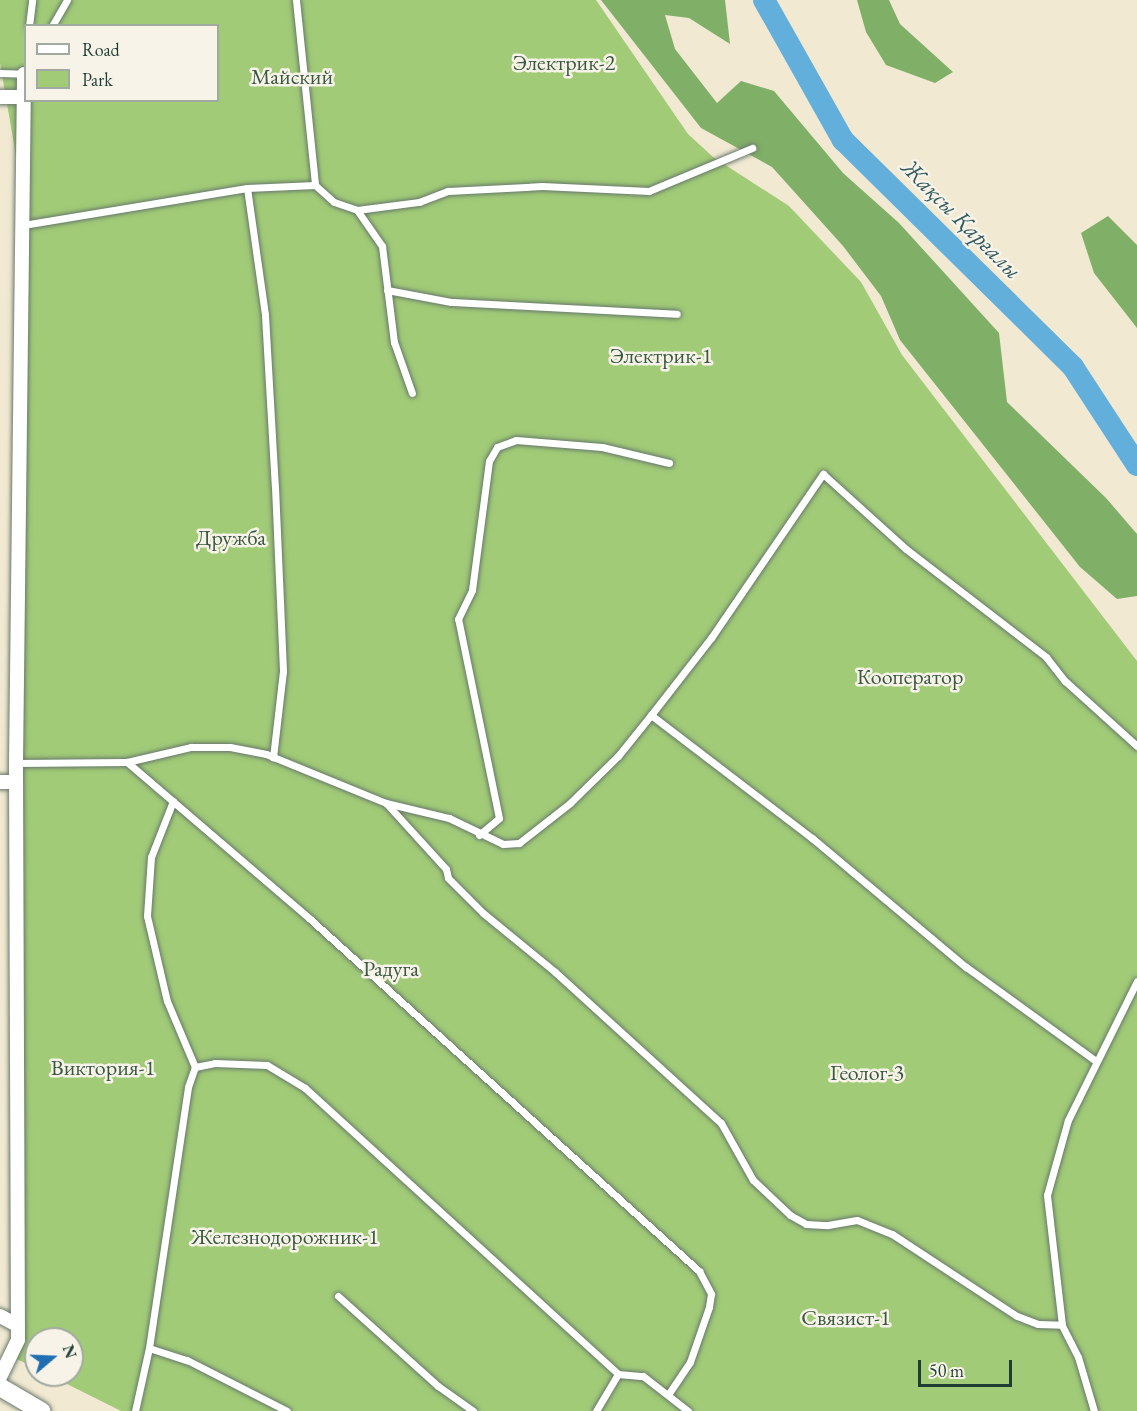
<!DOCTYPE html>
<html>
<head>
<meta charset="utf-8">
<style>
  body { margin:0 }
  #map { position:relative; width:1137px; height:1411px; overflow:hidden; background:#f1e9d2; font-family:"EB Garamond",serif }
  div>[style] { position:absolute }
  .green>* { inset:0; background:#a1cb77 }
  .forest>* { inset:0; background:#80af68 }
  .river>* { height:22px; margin:-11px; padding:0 11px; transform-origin:11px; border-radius:11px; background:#63afdc }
  .roads { filter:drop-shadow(0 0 2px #68796b) drop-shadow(0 0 2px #68796b) }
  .service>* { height:7px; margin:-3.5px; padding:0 3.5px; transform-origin:3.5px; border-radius:3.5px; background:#fff }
  .minor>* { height:14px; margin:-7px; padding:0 7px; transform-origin:7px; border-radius:7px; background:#fff }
  .tertiary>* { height:18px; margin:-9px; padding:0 9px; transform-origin:9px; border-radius:9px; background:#fff }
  span { translate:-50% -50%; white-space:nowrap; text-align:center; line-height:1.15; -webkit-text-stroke:5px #f7f3e8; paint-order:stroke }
  .park-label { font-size:22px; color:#395941 }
  .water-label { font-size:24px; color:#305a5e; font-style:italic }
  .legend { position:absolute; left:24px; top:24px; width:195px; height:78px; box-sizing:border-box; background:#f7f3e8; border:2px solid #a1aaa0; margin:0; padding:8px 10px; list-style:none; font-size:18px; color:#1f3d34 }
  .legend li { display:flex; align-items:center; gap:12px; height:30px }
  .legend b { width:30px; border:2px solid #a1aaa0 }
  .north { position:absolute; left:24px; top:1327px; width:60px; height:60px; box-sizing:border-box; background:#f7f3e8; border:2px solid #a1aaa0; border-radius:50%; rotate:71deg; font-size:16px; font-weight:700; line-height:24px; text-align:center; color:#1f3d34 }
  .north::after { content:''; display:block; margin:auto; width:21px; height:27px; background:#1f6fb2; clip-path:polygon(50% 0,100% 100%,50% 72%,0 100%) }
  .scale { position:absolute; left:918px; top:1360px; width:94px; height:27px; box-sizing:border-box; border:3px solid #1f3d34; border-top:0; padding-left:8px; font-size:18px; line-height:21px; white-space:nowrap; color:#1f3d34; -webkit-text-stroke:4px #f7f3e8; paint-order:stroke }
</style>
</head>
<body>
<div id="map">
  <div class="green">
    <i style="clip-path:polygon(evenodd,0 0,596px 0,688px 134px,713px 157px,789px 206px,861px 282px,902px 355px,1137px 661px,1137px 1411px,121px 1411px,49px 1375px,72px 1375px,72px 1339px,36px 1339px,36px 1368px,10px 1356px,18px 1340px,27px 220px,0 63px,0 0,26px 26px,218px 26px,218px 100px,26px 100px,26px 26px)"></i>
  </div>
  <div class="forest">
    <i style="clip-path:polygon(601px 0,725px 0,730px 44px,689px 18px,665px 15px,675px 49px,717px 103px,741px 81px,774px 91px,843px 173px,899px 223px,999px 333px,1007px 402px,1106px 498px,1137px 534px,1137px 596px,1117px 599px,1080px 567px,900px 340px,881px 296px,843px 246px,772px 167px,701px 128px)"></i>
    <i style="clip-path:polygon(857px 0,889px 0,900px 24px,953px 72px,935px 83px,886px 65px,866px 32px)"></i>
    <i style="clip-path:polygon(1108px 216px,1137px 245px,1137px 328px,1094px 273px,1081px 233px)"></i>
  </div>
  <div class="river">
    <i style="left:764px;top:0;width:161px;rotate:60.6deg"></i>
    <i style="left:843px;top:140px;width:323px;rotate:44.6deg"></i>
    <i style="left:1073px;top:367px;width:117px;rotate:56.9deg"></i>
  </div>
  <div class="roads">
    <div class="service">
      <i style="left:296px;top:0;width:186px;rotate:84.1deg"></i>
      <i style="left:29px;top:26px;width:26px;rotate:-83deg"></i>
      <i style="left:52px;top:26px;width:30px;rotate:-60deg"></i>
      <i style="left:0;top:73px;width:24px;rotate:2deg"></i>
      <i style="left:247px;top:188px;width:128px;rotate:81.9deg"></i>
      <i style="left:265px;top:315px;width:172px;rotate:86.7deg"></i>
      <i style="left:275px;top:487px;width:184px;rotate:87.5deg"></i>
      <i style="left:283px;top:671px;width:87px;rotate:96.6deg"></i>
      <i style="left:357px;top:210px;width:44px;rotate:55.2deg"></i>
      <i style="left:382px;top:246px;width:97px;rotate:82.9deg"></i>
      <i style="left:394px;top:342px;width:54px;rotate:70.6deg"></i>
      <i style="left:23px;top:225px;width:227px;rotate:-9.4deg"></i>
      <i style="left:247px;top:188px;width:68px;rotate:-2.5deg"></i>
      <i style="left:315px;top:185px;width:25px;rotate:42deg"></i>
      <i style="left:334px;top:202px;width:24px;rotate:19deg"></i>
      <i style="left:357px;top:210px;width:63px;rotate:-7.4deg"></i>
      <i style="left:419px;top:202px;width:31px;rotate:-21deg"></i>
      <i style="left:448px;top:191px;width:94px;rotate:-3deg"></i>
      <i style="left:542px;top:186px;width:107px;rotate:2.7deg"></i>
      <i style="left:649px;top:191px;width:112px;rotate:-22.7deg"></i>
      <i style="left:387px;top:290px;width:65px;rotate:10.6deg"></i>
      <i style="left:451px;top:302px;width:226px;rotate:3deg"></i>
      <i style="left:651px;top:715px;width:203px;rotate:37.4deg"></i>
      <i style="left:812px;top:838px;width:201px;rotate:40deg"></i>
      <i style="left:966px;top:967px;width:160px;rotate:35.9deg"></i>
      <i style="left:127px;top:762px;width:66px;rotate:-13.2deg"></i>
      <i style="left:191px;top:747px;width:39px"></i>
      <i style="left:230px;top:747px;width:37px;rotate:11deg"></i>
      <i style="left:266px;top:754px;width:130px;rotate:22.2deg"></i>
      <i style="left:386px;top:803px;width:65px;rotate:13.4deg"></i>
      <i style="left:449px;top:818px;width:60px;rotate:25.7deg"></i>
      <i style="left:503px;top:844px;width:16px;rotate:-4deg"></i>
      <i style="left:519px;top:843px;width:65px;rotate:-38.1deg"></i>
      <i style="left:570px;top:803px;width:67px;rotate:-44.4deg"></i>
      <i style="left:618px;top:756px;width:53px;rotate:-51.2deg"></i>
      <i style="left:651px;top:715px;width:98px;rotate:-52.1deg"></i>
      <i style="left:711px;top:638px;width:199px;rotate:-55.7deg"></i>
      <i style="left:823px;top:474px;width:112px;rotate:42.1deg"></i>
      <i style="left:906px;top:549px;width:177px;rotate:37.6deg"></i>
      <i style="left:1046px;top:657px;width:31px;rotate:52deg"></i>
      <i style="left:1065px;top:681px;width:97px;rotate:42.1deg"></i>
      <i style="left:16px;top:763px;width:111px;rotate:-0.5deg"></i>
      <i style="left:127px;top:762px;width:241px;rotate:40.6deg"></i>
      <i style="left:310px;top:919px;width:525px;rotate:42.14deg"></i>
      <i style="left:699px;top:1271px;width:26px;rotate:62deg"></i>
      <i style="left:711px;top:1294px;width:13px;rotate:99deg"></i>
      <i style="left:709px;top:1307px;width:58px;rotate:109.1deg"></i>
      <i style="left:690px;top:1362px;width:37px;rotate:124deg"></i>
      <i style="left:173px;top:801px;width:60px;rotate:111.4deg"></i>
      <i style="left:151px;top:857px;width:59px;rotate:93.9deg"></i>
      <i style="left:147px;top:916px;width:87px;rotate:76.8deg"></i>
      <i style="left:167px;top:1001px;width:72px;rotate:67deg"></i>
      <i style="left:386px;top:803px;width:89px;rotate:47.7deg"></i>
      <i style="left:446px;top:869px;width:9px;rotate:77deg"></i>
      <i style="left:448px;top:878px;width:49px;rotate:45deg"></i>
      <i style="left:483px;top:913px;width:93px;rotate:39.3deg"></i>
      <i style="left:555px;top:972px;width:224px;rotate:42.3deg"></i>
      <i style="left:721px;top:1123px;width:65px;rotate:60.7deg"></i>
      <i style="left:753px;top:1180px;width:51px;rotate:43.4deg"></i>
      <i style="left:790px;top:1215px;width:18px;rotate:29deg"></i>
      <i style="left:806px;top:1224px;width:22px;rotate:3deg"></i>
      <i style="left:828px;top:1225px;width:29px;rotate:-10deg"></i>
      <i style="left:857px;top:1220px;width:38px;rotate:22deg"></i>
      <i style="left:892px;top:1234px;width:149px;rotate:33.3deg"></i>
      <i style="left:1017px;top:1316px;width:22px;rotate:21deg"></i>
      <i style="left:1038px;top:1324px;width:24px;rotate:2deg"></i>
      <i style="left:479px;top:835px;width:26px;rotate:-40deg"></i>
      <i style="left:499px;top:818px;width:203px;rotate:-101.6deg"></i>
      <i style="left:458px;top:619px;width:32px;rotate:-64deg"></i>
      <i style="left:472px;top:590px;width:130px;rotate:-82.5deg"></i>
      <i style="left:489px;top:461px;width:16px;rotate:-60deg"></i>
      <i style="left:497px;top:447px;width:20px;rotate:-20deg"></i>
      <i style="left:516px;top:440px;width:86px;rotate:4.7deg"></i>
      <i style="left:602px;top:447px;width:69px;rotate:13.4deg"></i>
      <i style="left:338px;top:1296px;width:135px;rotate:42deg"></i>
      <i style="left:438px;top:1386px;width:43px;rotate:35.5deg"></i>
      <i style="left:149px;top:1348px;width:40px;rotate:18deg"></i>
      <i style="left:187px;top:1360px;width:112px;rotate:27deg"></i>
      <i style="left:135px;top:1411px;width:65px;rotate:-77.5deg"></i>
      <i style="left:149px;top:1348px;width:264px;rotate:-81.5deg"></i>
      <i style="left:188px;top:1087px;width:21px;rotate:-71deg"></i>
      <i style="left:195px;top:1067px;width:20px;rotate:-11deg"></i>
      <i style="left:215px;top:1063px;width:52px;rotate:2.2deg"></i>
      <i style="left:267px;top:1065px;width:44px;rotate:31.2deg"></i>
      <i style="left:305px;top:1088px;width:424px;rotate:42.4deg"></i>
      <i style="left:596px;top:1411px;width:43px;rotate:-59.3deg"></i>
      <i style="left:618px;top:1374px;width:25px;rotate:5deg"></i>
      <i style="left:643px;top:1376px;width:57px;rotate:37.9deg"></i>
      <i style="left:1094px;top:1411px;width:56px;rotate:-106.5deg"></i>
      <i style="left:1078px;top:1357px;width:36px;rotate:-117deg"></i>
      <i style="left:1062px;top:1325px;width:131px;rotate:-96.6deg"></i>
      <i style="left:1047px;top:1195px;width:78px;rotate:-74.4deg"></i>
      <i style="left:1068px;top:1120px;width:155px;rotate:-63.6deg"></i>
    </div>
    <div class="minor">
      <i style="left:0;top:97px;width:24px"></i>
      <i style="left:0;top:782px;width:16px"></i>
      <i style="left:0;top:1316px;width:19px;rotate:28deg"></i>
      <i style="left:0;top:1377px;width:41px;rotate:-64.1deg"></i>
      <i style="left:18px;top:1340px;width:577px;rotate:-90.2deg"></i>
      <i style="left:16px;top:763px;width:689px;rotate:-89.33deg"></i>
    </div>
    <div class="tertiary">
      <i style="left:0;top:1387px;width:48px;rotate:30.3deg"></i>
    </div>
  </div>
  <div class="park-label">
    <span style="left:564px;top:63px">Электрик-2</span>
    <span style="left:292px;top:77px">Майский</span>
    <span style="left:661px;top:356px">Электрик-1</span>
    <span style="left:231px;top:538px">Дружба</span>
    <span style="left:910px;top:677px">Кооператор</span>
    <span style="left:391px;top:969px">Радуга</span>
    <span style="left:103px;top:1068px">Виктория-1</span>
    <span style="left:867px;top:1073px">Геолог-3</span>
    <span style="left:285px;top:1237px">Железнодорожник-1</span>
    <span style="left:846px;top:1318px">Связист-1</span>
  </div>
  <div class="water-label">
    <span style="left:962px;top:219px;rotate:45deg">Жақсы Қарғалы</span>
  </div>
  <ul class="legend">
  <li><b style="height:8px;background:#fff"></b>Road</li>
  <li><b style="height:16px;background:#a1cb77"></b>Park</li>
  </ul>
  <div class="north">N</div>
  <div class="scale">50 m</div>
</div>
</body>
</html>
